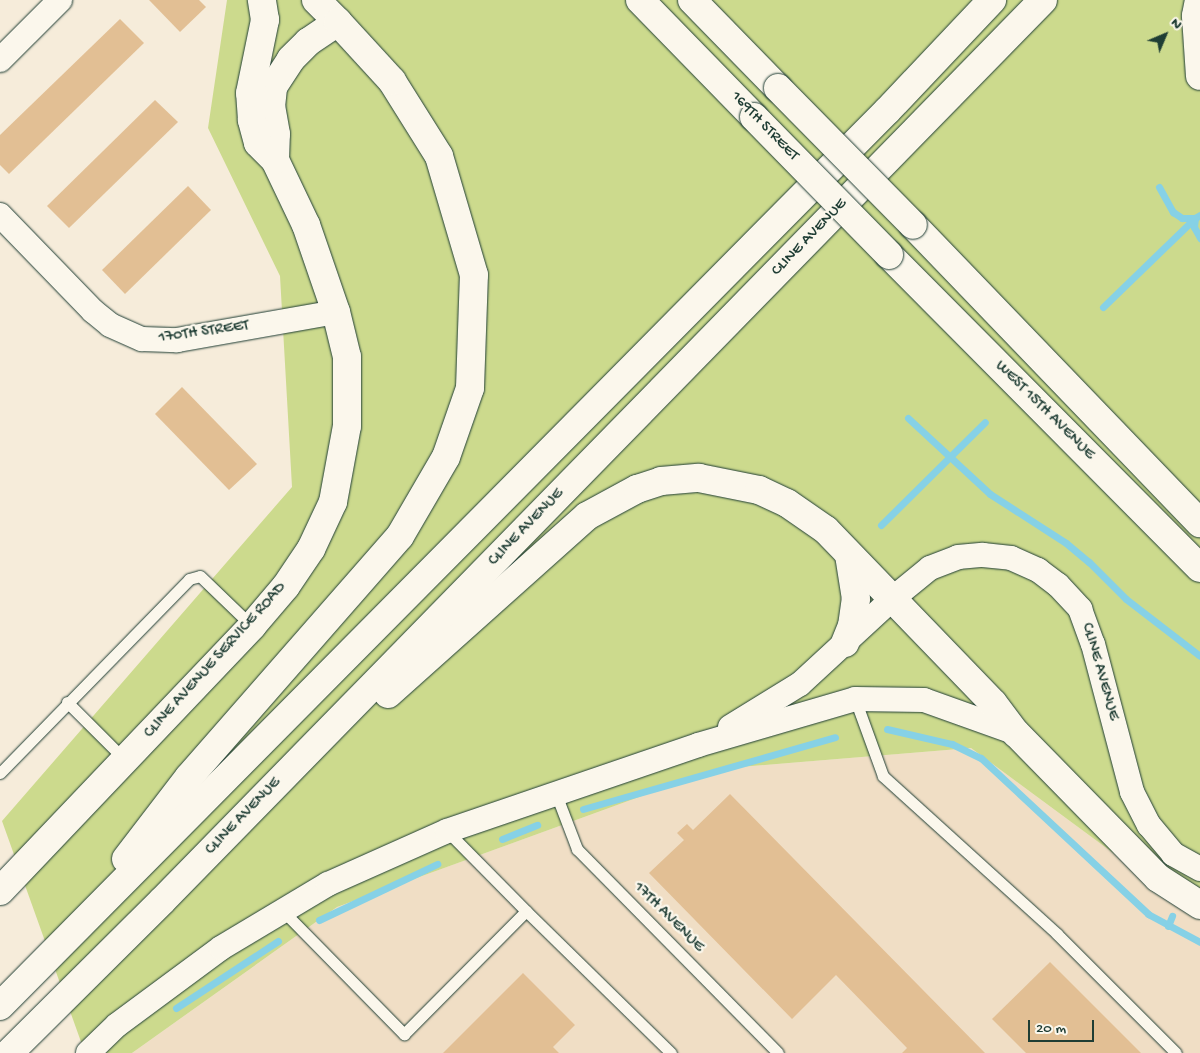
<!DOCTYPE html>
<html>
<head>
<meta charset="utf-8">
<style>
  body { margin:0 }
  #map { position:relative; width:1200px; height:1053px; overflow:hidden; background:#f6ecda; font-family:"Gochi Hand",sans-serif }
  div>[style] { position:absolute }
  .built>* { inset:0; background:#f0dec5 }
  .green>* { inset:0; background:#ccda8d }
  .stream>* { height:7px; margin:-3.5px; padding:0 3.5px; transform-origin:3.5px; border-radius:3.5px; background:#86d1e6 }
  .building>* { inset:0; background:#e2bf94 }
  .roads { filter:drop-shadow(0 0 1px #1f3d34) drop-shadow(0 0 1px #1f3d34) }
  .service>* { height:11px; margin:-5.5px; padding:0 5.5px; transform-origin:5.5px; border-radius:5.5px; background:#fbf7ec }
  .minor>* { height:24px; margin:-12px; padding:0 12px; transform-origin:12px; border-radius:12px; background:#fbf7ec }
  .tertiary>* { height:28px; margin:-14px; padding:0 14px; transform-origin:14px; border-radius:14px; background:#fbf7ec }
  .secondary>* { height:28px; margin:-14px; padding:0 14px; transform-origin:14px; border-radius:14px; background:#fbf7ec }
  .motorway>* { height:28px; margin:-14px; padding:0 14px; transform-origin:14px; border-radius:14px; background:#fbf7ec }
  .bridges { filter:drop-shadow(0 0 1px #1f3d34) drop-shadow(0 0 1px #1f3d34) }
  .secondary-bridge>* { height:28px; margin:-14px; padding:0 14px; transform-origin:14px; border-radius:14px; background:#fbf7ec }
  span { translate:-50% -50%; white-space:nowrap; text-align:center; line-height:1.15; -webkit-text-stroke:4.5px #fbf7ec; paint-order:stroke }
  .street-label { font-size:16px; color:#1f3d34 }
  .north { position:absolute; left:1140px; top:10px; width:50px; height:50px; -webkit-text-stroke:4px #fbf7ec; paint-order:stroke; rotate:45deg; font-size:14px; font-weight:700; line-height:20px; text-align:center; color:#1f3d34 }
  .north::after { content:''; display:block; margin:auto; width:18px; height:22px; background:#1f3d34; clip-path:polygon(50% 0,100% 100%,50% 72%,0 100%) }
  .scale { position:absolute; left:1028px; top:1020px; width:66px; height:22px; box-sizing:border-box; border:2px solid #1f3d34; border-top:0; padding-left:6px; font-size:15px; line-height:18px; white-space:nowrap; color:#1f3d34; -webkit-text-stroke:4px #fbf7ec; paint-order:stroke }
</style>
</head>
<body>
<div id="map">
  <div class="built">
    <i style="clip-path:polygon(971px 748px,1200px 917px,1200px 1053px,132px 1053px,337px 907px,716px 769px)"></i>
  </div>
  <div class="green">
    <i style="clip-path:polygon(227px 0,1200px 0,1200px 917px,971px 748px,716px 769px,337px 907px,132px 1053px,85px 1053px,2px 821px,292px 487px,280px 276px,208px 128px)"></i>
  </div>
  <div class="stream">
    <i style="left:1159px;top:187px;width:29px;rotate:61deg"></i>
    <i style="left:1173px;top:212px;width:11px;rotate:34deg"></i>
    <i style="left:1182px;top:218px;width:13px"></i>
    <i style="left:1200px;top:215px;width:6px;rotate:149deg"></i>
    <i style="left:1195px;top:218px;width:9px;rotate:96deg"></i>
    <i style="left:1194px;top:227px;width:13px;rotate:61deg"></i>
    <i style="left:1103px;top:307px;width:128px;rotate:-44.1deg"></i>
    <i style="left:908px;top:418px;width:112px;rotate:42.8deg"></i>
    <i style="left:990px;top:494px;width:90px;rotate:32.8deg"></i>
    <i style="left:1066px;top:543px;width:30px;rotate:40deg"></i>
    <i style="left:1089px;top:562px;width:52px;rotate:45deg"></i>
    <i style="left:1126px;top:599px;width:93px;rotate:37.6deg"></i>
    <i style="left:881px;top:525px;width:146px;rotate:-44.7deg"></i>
    <i style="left:887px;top:729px;width:67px;rotate:13deg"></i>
    <i style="left:952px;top:744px;width:32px;rotate:26deg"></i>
    <i style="left:981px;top:758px;width:229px;rotate:43deg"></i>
    <i style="left:1148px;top:914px;width:59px;rotate:28.3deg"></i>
    <i style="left:583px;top:809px;width:262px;rotate:-15.9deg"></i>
    <i style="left:502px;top:839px;width:38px;rotate:-22deg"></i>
    <i style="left:319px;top:920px;width:131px;rotate:-25.4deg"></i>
    <i style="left:1168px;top:926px;width:11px;rotate:-68deg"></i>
    <i style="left:176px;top:1008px;width:122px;rotate:-33.3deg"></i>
  </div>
  <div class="building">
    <i style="clip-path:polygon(149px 0,199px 0,206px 7px,180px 32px)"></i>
    <i style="clip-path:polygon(120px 19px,144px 43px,9px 174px,0 165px,0 135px)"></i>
    <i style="clip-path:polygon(155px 100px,178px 122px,69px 228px,47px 206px)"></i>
    <i style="clip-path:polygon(188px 186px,211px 210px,125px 294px,102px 270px)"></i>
    <i style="clip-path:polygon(182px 387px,257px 464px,229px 490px,155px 414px)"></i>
    <i style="clip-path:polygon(730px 794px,985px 1053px,902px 1053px,907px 1048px,836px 975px,792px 1019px,649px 873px,684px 840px,677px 833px,687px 824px,693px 830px)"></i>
    <i style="clip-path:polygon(1050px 962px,1141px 1053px,1026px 1053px,992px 1019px)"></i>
    <i style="clip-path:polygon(523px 973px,575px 1025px,553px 1047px,559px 1053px,443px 1053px)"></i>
  </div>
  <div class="roads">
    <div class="service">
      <i style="left:855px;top:699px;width:82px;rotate:70deg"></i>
      <i style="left:883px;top:776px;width:235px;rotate:42.2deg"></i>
      <i style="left:1057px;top:934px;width:168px;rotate:45deg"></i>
      <i style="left:67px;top:702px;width:82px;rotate:45deg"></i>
      <i style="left:0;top:773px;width:271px;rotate:-45.7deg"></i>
      <i style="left:189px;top:579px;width:11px;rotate:-15deg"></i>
      <i style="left:200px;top:576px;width:72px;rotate:43.9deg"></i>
      <i style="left:556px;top:794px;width:59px;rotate:69.1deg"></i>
      <i style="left:577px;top:849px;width:286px;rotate:45.4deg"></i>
      <i style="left:283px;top:911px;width:173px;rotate:45.5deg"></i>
      <i style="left:404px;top:1034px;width:173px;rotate:-45.2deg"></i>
      <i style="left:526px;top:911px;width:112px;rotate:-134.6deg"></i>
      <i style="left:526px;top:911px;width:203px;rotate:44.4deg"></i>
    </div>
    <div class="minor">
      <i style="left:0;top:60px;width:85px;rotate:-45deg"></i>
      <i style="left:0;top:215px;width:134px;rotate:45.9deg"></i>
      <i style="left:93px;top:311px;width:22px;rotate:39deg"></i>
      <i style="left:110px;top:325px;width:35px;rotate:24deg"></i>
      <i style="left:142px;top:339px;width:35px;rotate:2deg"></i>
      <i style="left:177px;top:340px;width:161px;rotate:-10deg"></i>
      <i style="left:730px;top:727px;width:82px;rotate:-31.6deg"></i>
      <i style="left:800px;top:684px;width:125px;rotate:-42.7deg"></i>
      <i style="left:892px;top:599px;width:49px;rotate:-39.2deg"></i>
      <i style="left:930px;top:568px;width:30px;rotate:-21deg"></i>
      <i style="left:958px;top:557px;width:25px;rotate:-5deg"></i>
      <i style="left:983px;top:555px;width:28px;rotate:6deg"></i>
      <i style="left:1011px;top:558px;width:30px;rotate:24deg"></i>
      <i style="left:1038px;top:570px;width:25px;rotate:37deg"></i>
      <i style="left:1058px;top:585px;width:33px;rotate:47deg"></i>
      <i style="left:1080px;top:609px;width:37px;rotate:70deg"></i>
      <i style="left:1093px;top:644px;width:153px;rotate:75.2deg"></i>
      <i style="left:1132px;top:792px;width:37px;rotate:63deg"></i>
      <i style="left:1149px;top:825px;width:38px;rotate:50deg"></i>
      <i style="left:1173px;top:854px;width:31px;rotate:29deg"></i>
      <i style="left:88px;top:1053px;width:40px;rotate:-44deg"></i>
      <i style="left:117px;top:1025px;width:129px;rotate:-36.5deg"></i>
      <i style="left:221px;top:948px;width:125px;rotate:-30.9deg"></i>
      <i style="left:328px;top:884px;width:130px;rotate:-24deg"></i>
      <i style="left:447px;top:831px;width:265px;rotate:-18.9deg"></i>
      <i style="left:698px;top:745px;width:164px;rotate:-16.3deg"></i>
      <i style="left:855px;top:699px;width:69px;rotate:0.8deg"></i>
      <i style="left:924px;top:700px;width:98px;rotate:19.7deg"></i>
    </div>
    <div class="tertiary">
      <i style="left:275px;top:160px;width:26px;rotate:-88deg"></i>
      <i style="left:276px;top:134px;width:27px;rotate:-100deg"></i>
      <i style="left:271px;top:107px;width:20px;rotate:-84deg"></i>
      <i style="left:273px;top:87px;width:33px;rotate:-57deg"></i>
      <i style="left:291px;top:59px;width:24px;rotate:-45deg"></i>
      <i style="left:308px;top:42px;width:36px;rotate:-34deg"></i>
      <i style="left:0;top:891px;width:366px;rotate:-46.4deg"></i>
      <i style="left:252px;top:626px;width:52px;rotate:-49.6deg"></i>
      <i style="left:286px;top:586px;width:45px;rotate:-56deg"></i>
      <i style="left:311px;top:549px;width:52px;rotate:-64.9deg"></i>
      <i style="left:333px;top:502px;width:77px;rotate:-79.6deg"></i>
      <i style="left:347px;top:426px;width:69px;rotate:-90deg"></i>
      <i style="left:347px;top:357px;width:46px;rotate:-103.7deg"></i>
      <i style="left:336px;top:312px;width:92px;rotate:-109deg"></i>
      <i style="left:306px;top:225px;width:72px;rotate:-115.5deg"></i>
      <i style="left:275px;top:160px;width:24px;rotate:-135deg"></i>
      <i style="left:258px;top:143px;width:24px;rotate:-105deg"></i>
      <i style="left:252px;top:120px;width:27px;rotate:-94deg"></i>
      <i style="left:250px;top:93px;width:75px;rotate:-78.4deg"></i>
      <i style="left:265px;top:20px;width:20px;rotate:-99deg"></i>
    </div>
    <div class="secondary">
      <i style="left:316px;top:0;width:31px;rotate:45deg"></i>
      <i style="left:640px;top:0;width:163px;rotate:45.7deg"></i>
      <i style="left:692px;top:0;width:123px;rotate:45.7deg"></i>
      <i style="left:913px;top:225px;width:414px;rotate:46.1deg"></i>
      <i style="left:889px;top:255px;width:441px;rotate:45.2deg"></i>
      <i style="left:1016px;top:733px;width:203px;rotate:45.6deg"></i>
      <i style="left:1158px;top:878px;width:50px;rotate:32.7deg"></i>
    </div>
    <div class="motorway">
      <i style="left:1199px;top:0;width:16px;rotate:101deg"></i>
      <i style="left:1196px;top:16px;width:60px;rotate:86.2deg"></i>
      <i style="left:845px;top:643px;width:18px;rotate:-68deg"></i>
      <i style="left:852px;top:626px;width:27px;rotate:-82deg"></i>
      <i style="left:856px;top:599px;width:45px;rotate:-99deg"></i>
      <i style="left:388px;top:694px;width:267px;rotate:-41.8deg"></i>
      <i style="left:587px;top:516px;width:57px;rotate:-28.4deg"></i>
      <i style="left:637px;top:489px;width:25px;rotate:-18deg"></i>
      <i style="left:661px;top:481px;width:38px;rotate:-5deg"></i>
      <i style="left:699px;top:478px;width:61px;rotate:11.3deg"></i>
      <i style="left:759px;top:490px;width:31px;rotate:25deg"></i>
      <i style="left:787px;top:503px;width:47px;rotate:34.7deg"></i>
      <i style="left:826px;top:530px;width:240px;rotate:46deg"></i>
      <i style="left:993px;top:703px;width:38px;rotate:53deg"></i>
      <i style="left:126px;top:859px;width:103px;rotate:-52.5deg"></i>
      <i style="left:189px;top:777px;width:320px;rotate:-48.8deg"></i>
      <i style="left:400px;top:536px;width:91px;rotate:-59.8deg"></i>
      <i style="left:446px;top:457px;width:73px;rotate:-70.8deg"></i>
      <i style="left:470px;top:388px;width:113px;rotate:-88deg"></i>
      <i style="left:474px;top:275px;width:124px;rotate:-106.4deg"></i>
      <i style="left:439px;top:156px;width:89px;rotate:-122.1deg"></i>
      <i style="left:392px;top:81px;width:80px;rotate:-132.5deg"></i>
      <i style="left:0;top:1006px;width:1260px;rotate:-45.26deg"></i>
      <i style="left:887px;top:111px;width:153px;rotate:-46.6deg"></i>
      <i style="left:9px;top:1053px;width:216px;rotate:-44.8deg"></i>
      <i style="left:162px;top:901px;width:1260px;rotate:-45.64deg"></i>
    </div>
  </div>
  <div class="bridges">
    <div class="secondary-bridge">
      <i style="left:778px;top:88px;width:192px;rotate:45.4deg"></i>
      <i style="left:754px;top:117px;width:193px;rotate:45.6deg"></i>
    </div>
  </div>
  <div class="street-label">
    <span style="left:764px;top:127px;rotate:46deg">169TH STREET</span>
    <span style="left:810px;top:238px;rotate:-46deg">CLINE AVENUE</span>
    <span style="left:204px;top:333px;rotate:-8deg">170TH STREET</span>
    <span style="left:1044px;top:411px;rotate:45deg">WEST 15TH AVENUE</span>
    <span style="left:527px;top:528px;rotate:-46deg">CLINE AVENUE</span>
    <span style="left:216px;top:661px;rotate:-48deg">CLINE AVENUE SERVICE ROAD</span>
    <span style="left:1099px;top:672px;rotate:74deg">CLINE AVENUE</span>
    <span style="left:244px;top:817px;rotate:-46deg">CLINE AVENUE</span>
    <span style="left:668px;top:918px;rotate:45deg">17TH AVENUE</span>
  </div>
  <div class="north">N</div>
  <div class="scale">20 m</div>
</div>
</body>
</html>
